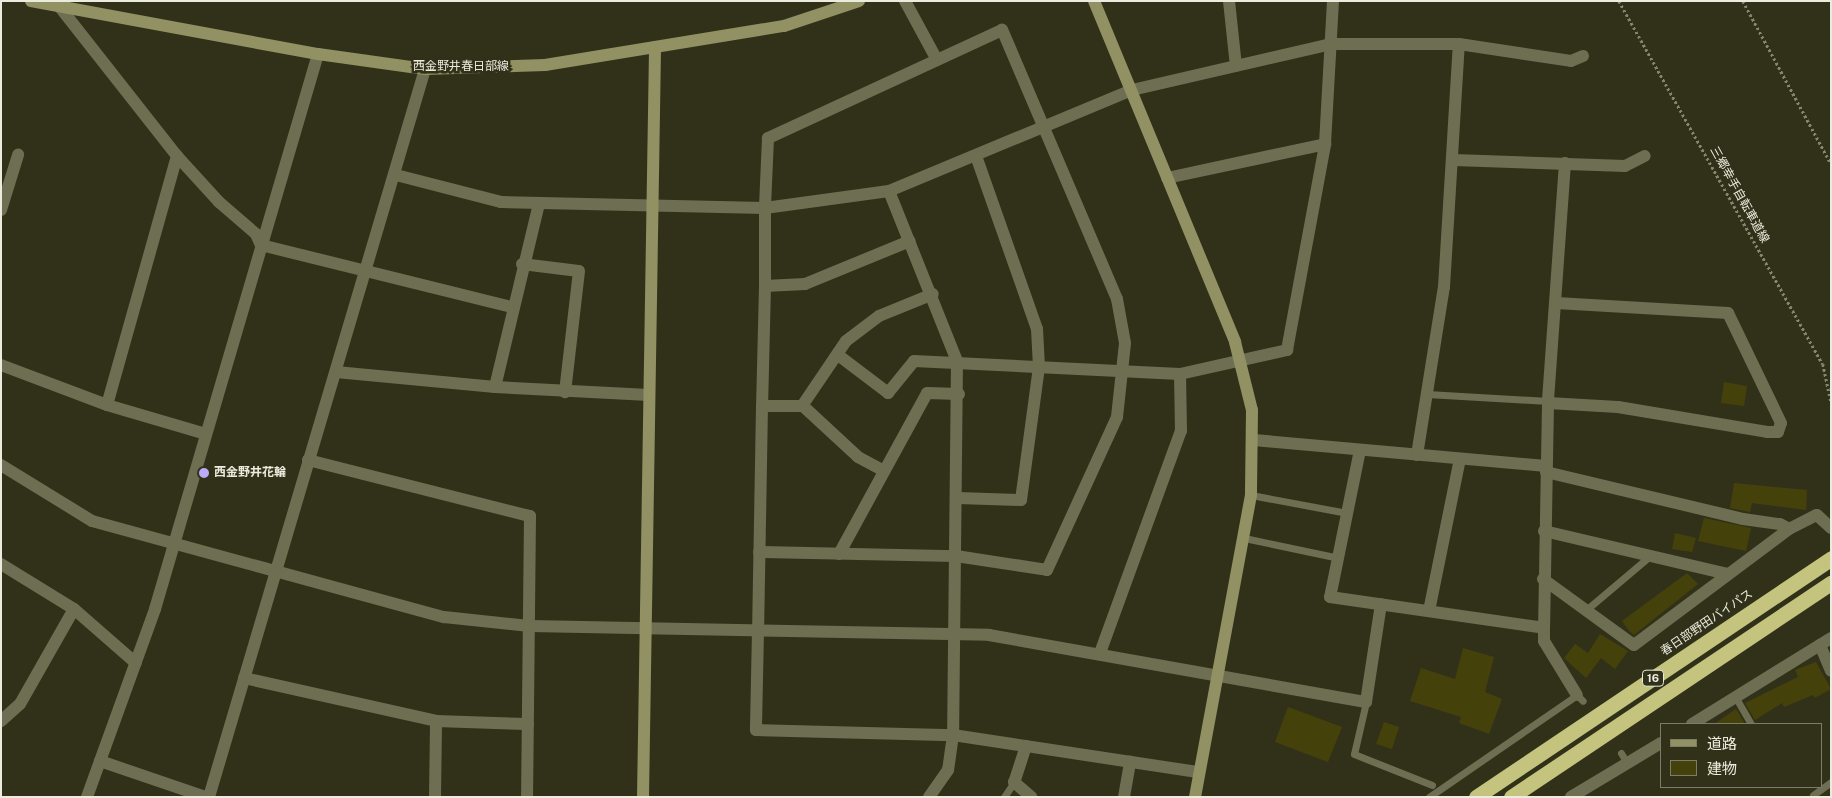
<!DOCTYPE html>
<html>
<head>
<meta charset="utf-8">
<style>
  body { margin:0 }
  #map { position:relative; width:1832px; height:798px; overflow:hidden; background:#31311a; font-family:"Public Sans","Noto Sans JP",sans-serif }
  div>[style] { position:absolute }
  .building>* { inset:0; background:#44420a }
  .path>* { height:2.5px; margin-top:-1.25px; transform-origin:0; background:repeating-linear-gradient(90deg,#858572 0 2.5px,transparent 0 5px) }
  .lane>* { height:7px; margin:-3.5px; padding:0 3.5px; transform-origin:3.5px; border-radius:3.5px; background:#6e6e52 }
  .street>* { height:12px; margin:-6px; padding:0 6px; transform-origin:6px; border-radius:6px; background:#6e6e52 }
  .secondary>* { height:12px; margin:-6px; padding:0 6px; transform-origin:6px; border-radius:6px; background:#919164 }
  .highway>* { height:15px; margin:-7.5px; padding:0 7.5px; transform-origin:7.5px; border-radius:7.5px; background:#c4c47e }
  .dots>* { width:14px; height:14px; translate:-50% -50%; box-sizing:border-box; border:2px solid #31311a; border-radius:50% }
  span { translate:-50% -50%; white-space:nowrap; text-align:center; line-height:1.15; -webkit-text-stroke:5px #31311a; paint-order:stroke }
  .shield-label span { padding:1px 4px; background:#31311a; border:1px solid; border-radius:4px; -webkit-text-stroke-width:0 }
  .shield-label { font-size:11px; color:#ececde; font-weight:700 }
  .street-label { font-size:12px; color:#ececde }
  .poi-label { font-size:12px; color:#ececde; font-weight:700 }
  .left { translate:0 -50%; text-align:left }
  .frame { position:absolute; inset:0; border:2px solid #ececde; pointer-events:none }
  .legend { position:absolute; left:1660px; top:723px; width:162px; height:65px; box-sizing:border-box; background:#31311a; border:1px solid #7c7c68; margin:0; padding:6px 9px; list-style:none; font-size:15px; color:#ececde }
  .legend li { display:flex; align-items:center; gap:10px; height:25px }
  .legend b { width:25px; border:1px solid #7c7c68 }
</style>
</head>
<body>
<div id="map">
  <div class="building">
    <i style="clip-path:polygon(1724px 382px,1747px 386px,1744px 406px,1721px 403px)"></i>
    <i style="clip-path:polygon(1734px 483px,1807px 490px,1806px 510px,1752px 503px,1750px 512px,1730px 508px)"></i>
    <i style="clip-path:polygon(1704px 518px,1751px 528px,1746px 551px,1698px 541px)"></i>
    <i style="clip-path:polygon(1675px 533px,1696px 538px,1692px 552px,1672px 549px)"></i>
    <i style="clip-path:polygon(1687px 573px,1698px 584px,1634px 635px,1630px 632px,1622px 621px)"></i>
    <i style="clip-path:polygon(1600px 634px,1628px 651px,1615px 669px,1601px 658px,1586px 678px,1564px 658px,1575px 644px,1588px 653px)"></i>
    <i style="clip-path:polygon(1463px 648px,1494px 657px,1485px 692px,1502px 699px,1489px 734px,1459px 723px,1461px 717px,1410px 701px,1421px 668px,1455px 679px)"></i>
    <i style="clip-path:polygon(1816px 662px,1831px 689px,1815px 698px,1813px 695px,1784px 707px,1782px 703px,1755px 720px,1745px 703px,1798px 677px,1795px 670px)"></i>
    <i style="clip-path:polygon(1288px 707px,1342px 727px,1328px 762px,1275px 742px)"></i>
    <i style="clip-path:polygon(1736px 709px,1745px 724px,1714px 724px)"></i>
    <i style="clip-path:polygon(1384px 722px,1399px 727px,1392px 749px,1376px 744px)"></i>
  </div>
  <div class="path">
    <i style="left:1619px;top:1px;width:416px;rotate:60.7deg"></i>
    <i style="left:1823px;top:364px;width:39px;rotate:78deg"></i>
    <i style="left:1743px;top:1px;width:185px;rotate:61.6deg"></i>
  </div>
  <div class="lane">
    <i style="left:1427px;top:394px;width:121px;rotate:3.3deg"></i>
    <i style="left:1251px;top:495px;width:98px;rotate:10.6deg"></i>
    <i style="left:1244px;top:538px;width:97px;rotate:11.9deg"></i>
    <i style="left:1586px;top:610px;width:84px;rotate:-40.2deg"></i>
    <i style="left:1736px;top:698px;width:30px;rotate:60deg"></i>
    <i style="left:1366px;top:702px;width:53px;rotate:103deg"></i>
    <i style="left:1354px;top:754px;width:84px;rotate:21.7deg"></i>
    <i style="left:1621px;top:753px;width:12px;rotate:59deg"></i>
    <i style="left:1813px;top:795px;width:22px;rotate:-36deg"></i>
    <i style="left:1004px;top:797px;width:18px;rotate:-56deg"></i>
    <i style="left:1429px;top:797px;width:180px;rotate:-34.6deg"></i>
    <i style="left:1577px;top:695px;width:8px;rotate:45deg"></i>
  </div>
  <div class="street">
    <i style="left:905px;top:1px;width:67px;rotate:61.5deg"></i>
    <i style="left:1229px;top:1px;width:65px;rotate:83.9deg"></i>
    <i style="left:59px;top:6px;width:191px;rotate:51.8deg"></i>
    <i style="left:177px;top:156px;width:62px;rotate:47.6deg"></i>
    <i style="left:219px;top:202px;width:49px;rotate:40.9deg"></i>
    <i style="left:256px;top:234px;width:12px;rotate:66deg"></i>
    <i style="left:261px;top:245px;width:259px;rotate:13.9deg"></i>
    <i style="left:1454px;top:160px;width:171px;rotate:2deg"></i>
    <i style="left:1625px;top:166px;width:22px;rotate:-27deg"></i>
    <i style="left:1565px;top:163px;width:241px;rotate:94.1deg"></i>
    <i style="left:1548px;top:403px;width:225px;rotate:91deg"></i>
    <i style="left:1544px;top:628px;width:13px;rotate:90deg"></i>
    <i style="left:1544px;top:641px;width:63px;rotate:58.6deg"></i>
    <i style="left:396px;top:175px;width:108px;rotate:14.4deg"></i>
    <i style="left:501px;top:202px;width:264px;rotate:1.3deg"></i>
    <i style="left:765px;top:208px;width:125px;rotate:-7.8deg"></i>
    <i style="left:889px;top:191px;width:263px;rotate:-22.6deg"></i>
    <i style="left:1132px;top:90px;width:204px;rotate:-13deg"></i>
    <i style="left:1331px;top:44px;width:128px"></i>
    <i style="left:1459px;top:44px;width:113px;rotate:8.6deg"></i>
    <i style="left:1571px;top:61px;width:13px;rotate:-23deg"></i>
    <i style="left:1167px;top:178px;width:162px;rotate:-12.1deg"></i>
    <i style="left:889px;top:191px;width:183px;rotate:68.2deg"></i>
    <i style="left:957px;top:361px;width:374px;rotate:90.6deg"></i>
    <i style="left:953px;top:735px;width:35px;rotate:98deg"></i>
    <i style="left:948px;top:770px;width:33px;rotate:125deg"></i>
    <i style="left:1px;top:210px;width:58px;rotate:-72.8deg"></i>
    <i style="left:522px;top:264px;width:57px;rotate:7deg"></i>
    <i style="left:579px;top:271px;width:122px;rotate:96.6deg"></i>
    <i style="left:765px;top:286px;width:40px;rotate:-2.9deg"></i>
    <i style="left:805px;top:284px;width:113px;rotate:-22.3deg"></i>
    <i style="left:838px;top:355px;width:63px;rotate:37.2deg"></i>
    <i style="left:888px;top:393px;width:41px;rotate:-50.9deg"></i>
    <i style="left:914px;top:361px;width:266px;rotate:2.8deg"></i>
    <i style="left:1180px;top:374px;width:110px;rotate:-12.6deg"></i>
    <i style="left:1287px;top:350px;width:209px;rotate:-79.5deg"></i>
    <i style="left:1325px;top:144px;width:143px;rotate:-86.8deg"></i>
    <i style="left:1px;top:365px;width:113px;rotate:20.7deg"></i>
    <i style="left:107px;top:405px;width:103px;rotate:16.3deg"></i>
    <i style="left:336px;top:372px;width:160px;rotate:5.4deg"></i>
    <i style="left:495px;top:387px;width:154px;rotate:3deg"></i>
    <i style="left:495px;top:387px;width:188px;rotate:-76.5deg"></i>
    <i style="left:1548px;top:403px;width:70px;rotate:3.3deg"></i>
    <i style="left:1618px;top:407px;width:151px;rotate:9.5deg"></i>
    <i style="left:1767px;top:432px;width:11px"></i>
    <i style="left:1778px;top:432px;width:9px;rotate:-72deg"></i>
    <i style="left:1781px;top:423px;width:122px;rotate:-115.7deg"></i>
    <i style="left:1728px;top:313px;width:172px;rotate:-176.7deg"></i>
    <i style="left:107px;top:405px;width:259px;rotate:-74.3deg"></i>
    <i style="left:762px;top:406px;width:40px"></i>
    <i style="left:802px;top:406px;width:78px;rotate:-55.9deg"></i>
    <i style="left:846px;top:341px;width:41px;rotate:-37.1deg"></i>
    <i style="left:879px;top:316px;width:58px;rotate:-22.2deg"></i>
    <i style="left:803px;top:406px;width:75px;rotate:42.8deg"></i>
    <i style="left:858px;top:457px;width:27px;rotate:28deg"></i>
    <i style="left:1254px;top:440px;width:293px;rotate:5.1deg"></i>
    <i style="left:1360px;top:450px;width:150px;rotate:101.5deg"></i>
    <i style="left:1330px;top:597px;width:216px;rotate:8.2deg"></i>
    <i style="left:1417px;top:455px;width:170px;rotate:-80.9deg"></i>
    <i style="left:1444px;top:287px;width:243px;rotate:-86.5deg"></i>
    <i style="left:308px;top:460px;width:229px;rotate:14.2deg"></i>
    <i style="left:530px;top:516px;width:281px;rotate:90.6deg"></i>
    <i style="left:1px;top:465px;width:107px;rotate:31.6deg"></i>
    <i style="left:92px;top:521px;width:365px;rotate:15.3deg"></i>
    <i style="left:444px;top:617px;width:86px;rotate:6deg"></i>
    <i style="left:530px;top:626px;width:459px;rotate:1.1deg"></i>
    <i style="left:989px;top:635px;width:383px;rotate:10.1deg"></i>
    <i style="left:1366px;top:702px;width:99px;rotate:-81.3deg"></i>
    <i style="left:1546px;top:472px;width:203px;rotate:13.4deg"></i>
    <i style="left:1743px;top:519px;width:37px;rotate:8deg"></i>
    <i style="left:1780px;top:524px;width:10px;rotate:29deg"></i>
    <i style="left:958px;top:498px;width:63px;rotate:1.8deg"></i>
    <i style="left:1021px;top:500px;width:134px;rotate:-82.3deg"></i>
    <i style="left:1039px;top:367px;width:38px;rotate:-93deg"></i>
    <i style="left:1037px;top:329px;width:183px;rotate:-109.4deg"></i>
    <i style="left:1544px;top:531px;width:188px;rotate:13.2deg"></i>
    <i style="left:759px;top:552px;width:197px;rotate:1.2deg"></i>
    <i style="left:956px;top:556px;width:92px;rotate:8.7deg"></i>
    <i style="left:1047px;top:570px;width:168px;rotate:-65.4deg"></i>
    <i style="left:1117px;top:417px;width:74px;rotate:-83.8deg"></i>
    <i style="left:1125px;top:343px;width:45px;rotate:-100.3deg"></i>
    <i style="left:1117px;top:299px;width:293px;rotate:-113.1deg"></i>
    <i style="left:1002px;top:30px;width:258px;rotate:155.2deg"></i>
    <i style="left:768px;top:138px;width:70px;rotate:92.5deg"></i>
    <i style="left:765px;top:208px;width:78px;rotate:90deg"></i>
    <i style="left:765px;top:286px;width:120px;rotate:91.4deg"></i>
    <i style="left:762px;top:406px;width:225px;rotate:91deg"></i>
    <i style="left:758px;top:631px;width:99px;rotate:91.2deg"></i>
    <i style="left:756px;top:730px;width:197px;rotate:1.5deg"></i>
    <i style="left:953px;top:735px;width:249px;rotate:8.6deg"></i>
    <i style="left:839px;top:554px;width:183px;rotate:-61.3deg"></i>
    <i style="left:927px;top:393px;width:32px;rotate:2deg"></i>
    <i style="left:1px;top:564px;width:86px;rotate:31.7deg"></i>
    <i style="left:74px;top:609px;width:82px;rotate:41.1deg"></i>
    <i style="left:1543px;top:579px;width:112px;rotate:36deg"></i>
    <i style="left:1634px;top:645px;width:194px;rotate:-36.8deg"></i>
    <i style="left:1789px;top:529px;width:31px;rotate:-27deg"></i>
    <i style="left:1817px;top:515px;width:19px;rotate:43deg"></i>
    <i style="left:1429px;top:611px;width:155px;rotate:-78.5deg"></i>
    <i style="left:1820px;top:645px;width:28px;rotate:67deg"></i>
    <i style="left:1100px;top:653px;width:236px;rotate:-70deg"></i>
    <i style="left:1181px;top:431px;width:57px;rotate:-91deg"></i>
    <i style="left:244px;top:678px;width:197px;rotate:12.6deg"></i>
    <i style="left:436px;top:721px;width:92px;rotate:1.9deg"></i>
    <i style="left:1px;top:721px;width:25px;rotate:-42deg"></i>
    <i style="left:20px;top:704px;width:109px;rotate:-60.4deg"></i>
    <i style="left:1692px;top:724px;width:163px;rotate:-31.7deg"></i>
    <i style="left:1026px;top:746px;width:38px;rotate:108deg"></i>
    <i style="left:1014px;top:782px;width:23px;rotate:41deg"></i>
    <i style="left:100px;top:761px;width:112px;rotate:18.8deg"></i>
    <i style="left:87px;top:797px;width:200px;rotate:-70.1deg"></i>
    <i style="left:155px;top:609px;width:578px;rotate:-73.63deg"></i>
    <i style="left:209px;top:797px;width:759px;rotate:-73.47deg"></i>
    <i style="left:435px;top:797px;width:76px;rotate:-89.2deg"></i>
    <i style="left:1124px;top:797px;width:36px;rotate:-80deg"></i>
    <i style="left:1571px;top:797px;width:105px;rotate:-31deg"></i>
  </div>
  <div class="secondary">
    <i style="left:31px;top:1px;width:292px;rotate:10.5deg"></i>
    <i style="left:318px;top:54px;width:108px;rotate:8deg"></i>
    <i style="left:425px;top:69px;width:120px;rotate:-1.9deg"></i>
    <i style="left:545px;top:65px;width:242px;rotate:-9.3deg"></i>
    <i style="left:784px;top:26px;width:79px;rotate:-18.4deg"></i>
    <i style="left:1094px;top:1px;width:369px;rotate:67.5deg"></i>
    <i style="left:1235px;top:342px;width:70px;rotate:76deg"></i>
    <i style="left:1252px;top:410px;width:85px;rotate:90.7deg"></i>
    <i style="left:1251px;top:495px;width:307px;rotate:100.5deg"></i>
    <i style="left:643px;top:797px;width:750px;rotate:-89.08deg"></i>
  </div>
  <div class="highway">
    <i style="left:1476px;top:797px;width:428px;rotate:-33.9deg"></i>
    <i style="left:1511px;top:797px;width:385px;rotate:-33.8deg"></i>
  </div>
  <div class="dots">
    <i style="left:204px;top:473px;background:#baaaf7"></i>
  </div>
  <div class="shield-label">
    <span style="left:1653px;top:678px">16</span>
  </div>
  <div class="street-label">
    <span style="left:461px;top:67px">西金野井春日部線</span>
    <span style="left:1739px;top:195px;rotate:61deg">三郷幸手自転車道線</span>
    <span style="left:1707px;top:623px;rotate:-34deg">春日部野田バイパス</span>
  </div>
  <div class="poi-label">
    <span class="left" style="left:214px;top:473px">西金野井花輪</span>
  </div>
  <div class="frame"></div>
  <ul class="legend">
  <li><b style="height:6px;background:#919164"></b>道路</li>
  <li><b style="height:14px;background:#44420a"></b>建物</li>
  </ul>
</div>
</body>
</html>
